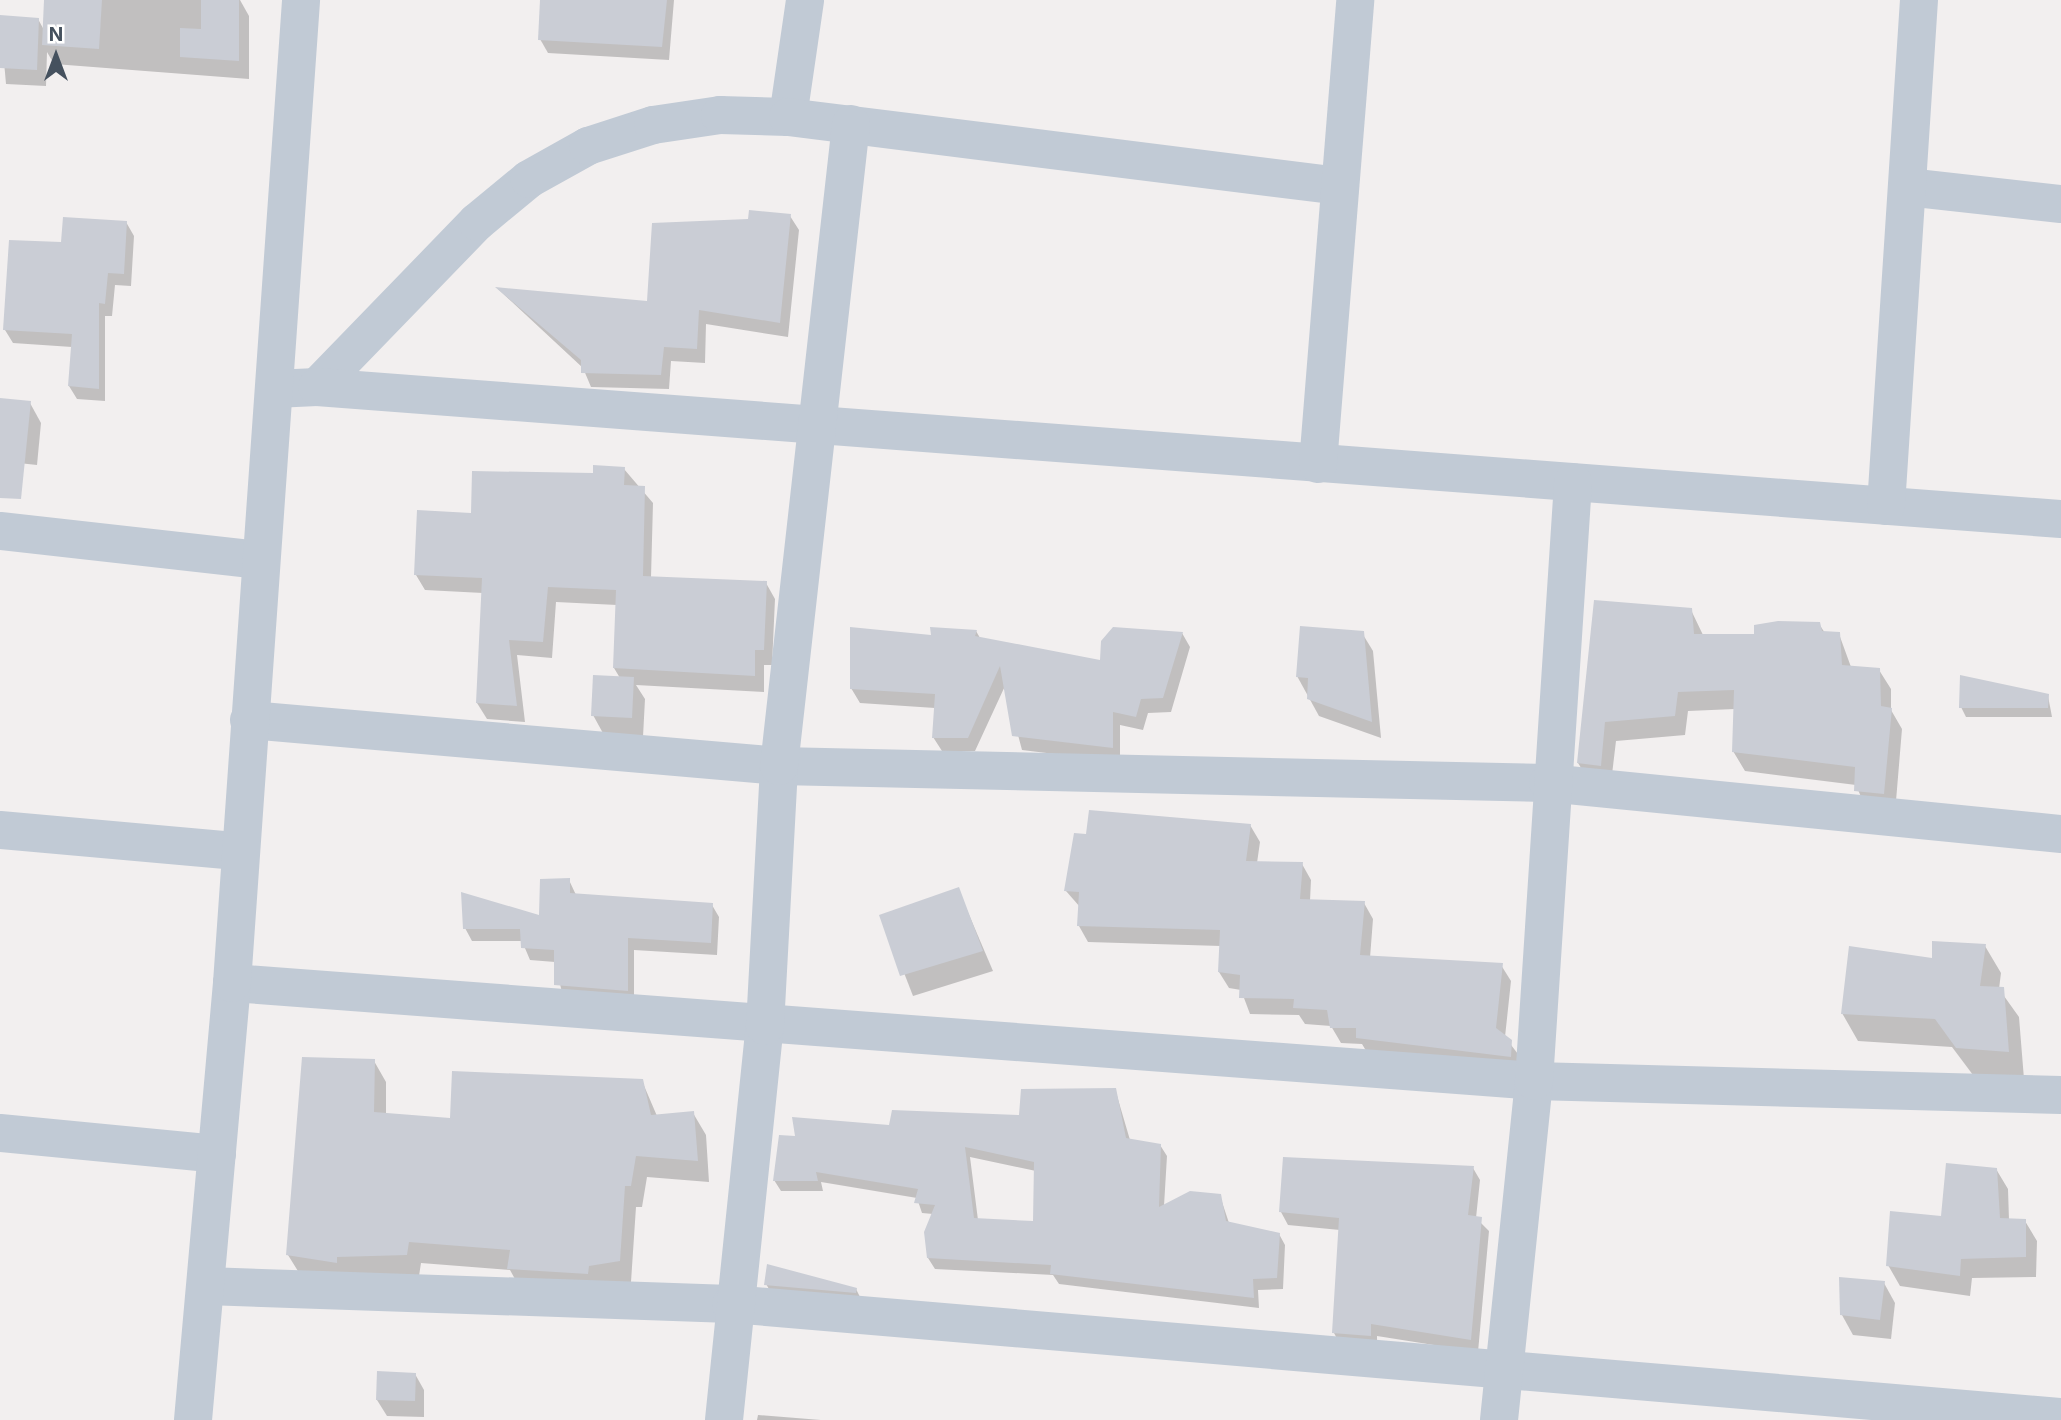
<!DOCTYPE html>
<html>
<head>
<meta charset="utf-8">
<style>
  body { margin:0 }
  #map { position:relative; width:2061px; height:1420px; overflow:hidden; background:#f2efef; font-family:Inter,sans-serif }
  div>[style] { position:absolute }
  .shadow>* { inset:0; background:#0003 }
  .building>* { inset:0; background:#cacdd5 }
  .minor>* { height:38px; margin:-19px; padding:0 19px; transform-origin:19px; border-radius:19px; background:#c1cad5 }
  span { translate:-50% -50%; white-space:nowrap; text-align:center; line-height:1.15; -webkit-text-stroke:5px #fff; paint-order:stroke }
  .north { position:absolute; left:21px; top:21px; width:70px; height:70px; -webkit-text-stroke:5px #fff; paint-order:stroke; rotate:0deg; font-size:19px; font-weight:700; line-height:28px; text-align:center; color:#45515e }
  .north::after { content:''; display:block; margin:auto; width:24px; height:32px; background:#45515e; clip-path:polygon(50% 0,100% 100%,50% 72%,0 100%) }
</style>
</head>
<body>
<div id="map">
  <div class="shadow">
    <i style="clip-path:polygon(46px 0,240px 0,249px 16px,249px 79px,54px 64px,47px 52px,46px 86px,6px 84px,0 17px,38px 19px,44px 30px)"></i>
    <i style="clip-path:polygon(542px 0,674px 0,669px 60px,548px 53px,540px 39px)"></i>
    <i style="clip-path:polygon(790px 216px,799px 230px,788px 337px,706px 324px,705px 363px,671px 361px,669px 389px,591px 387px,583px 368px,498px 289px,648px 302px,750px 221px)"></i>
    <i style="clip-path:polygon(126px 222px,134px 236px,131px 286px,115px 285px,112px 316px,105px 316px,105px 401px,77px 399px,69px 386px,72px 347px,13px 343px,5px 330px,63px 243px)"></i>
    <i style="clip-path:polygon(0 400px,30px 403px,41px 423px,37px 465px,0 461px)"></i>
    <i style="clip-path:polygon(624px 469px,653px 503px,651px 578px,766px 583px,775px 599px,772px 665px,764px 665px,764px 692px,636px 685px,645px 699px,643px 737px,604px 735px,593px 715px,620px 678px,614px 668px,617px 605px,556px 602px,552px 658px,517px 655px,525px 722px,487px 719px,477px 703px,483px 593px,425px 590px,416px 575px,472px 515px)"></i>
    <i style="clip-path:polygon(1596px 602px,1691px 610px,1703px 635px,1755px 635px,1819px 624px,1825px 633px,1839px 634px,1851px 667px,1879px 670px,1891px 689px,1891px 710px,1902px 729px,1895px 813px,1867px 811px,1856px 785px,1745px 771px,1733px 751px,1735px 709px,1688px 711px,1685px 735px,1616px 741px,1611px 783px,1590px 782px,1578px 763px)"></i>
    <i style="clip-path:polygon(976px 631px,980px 638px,1101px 662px,1182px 633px,1190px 647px,1171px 712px,1148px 713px,1143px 730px,1120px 725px,1120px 762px,1022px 750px,1005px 686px,975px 751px,942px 751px,933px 737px,935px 708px,860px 703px,851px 688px,933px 637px)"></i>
    <i style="clip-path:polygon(1362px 633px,1373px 651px,1381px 738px,1319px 716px,1297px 676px)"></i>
    <i style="clip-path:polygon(2048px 696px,2052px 717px,1966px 717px,1961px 707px)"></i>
    <i style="clip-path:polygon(1250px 825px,1260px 842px,1257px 863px,1302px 864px,1311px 880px,1310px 901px,1364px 903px,1373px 919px,1370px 958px,1501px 965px,1511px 981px,1505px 1037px,1521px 1058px,1519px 1073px,1368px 1054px,1362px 1044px,1341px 1043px,1331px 1026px,1305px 1024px,1299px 1015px,1250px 1014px,1241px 990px,1229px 988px,1219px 972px,1221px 946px,1088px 942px,1079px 926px,1080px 907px,1066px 891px)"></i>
    <i style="clip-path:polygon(569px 880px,576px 895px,712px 905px,719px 917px,717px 955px,634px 950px,634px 1003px,563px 997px,555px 962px,530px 960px,522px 941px,472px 941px,465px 928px,541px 918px)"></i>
    <i style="clip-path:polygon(958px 889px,993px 971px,913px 996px,882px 916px)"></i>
    <i style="clip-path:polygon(1985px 946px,2001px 973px,1999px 989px,2019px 1017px,2024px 1079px,1973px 1075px,1952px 1047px,1858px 1041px,1842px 1013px,1933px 960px)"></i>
    <i style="clip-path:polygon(374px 1061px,386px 1082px,386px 1115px,451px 1120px,642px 1081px,657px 1116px,693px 1113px,706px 1135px,709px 1182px,647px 1177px,642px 1207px,636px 1207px,631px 1282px,521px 1290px,510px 1270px,421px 1263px,419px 1276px,301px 1276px,288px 1255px)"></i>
    <i style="clip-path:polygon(evenodd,1115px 1089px,1130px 1140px,1160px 1145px,1167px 1156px,1164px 1206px,1220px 1196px,1229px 1223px,1279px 1234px,1285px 1245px,1283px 1289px,1258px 1290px,1259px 1308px,1059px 1284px,1053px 1275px,935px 1269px,928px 1258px,933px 1214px,922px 1213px,917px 1198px,821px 1182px,823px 1191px,781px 1191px,774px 1180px,797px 1138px,1021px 1117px,1115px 1089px,970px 1157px,1036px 1171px,1034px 1223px,978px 1220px,970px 1157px)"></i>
    <i style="clip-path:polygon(1473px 1168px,1480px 1180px,1476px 1218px,1489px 1231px,1478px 1352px,1377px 1336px,1377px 1349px,1341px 1346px,1334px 1333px,1340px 1230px,1288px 1225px,1281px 1212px)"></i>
    <i style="clip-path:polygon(1996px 1169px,2008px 1189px,2009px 1220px,2025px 1221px,2037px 1241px,2036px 1277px,1972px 1278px,1970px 1296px,1900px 1286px,1888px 1265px)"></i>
    <i style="clip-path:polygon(1884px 1283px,1895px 1303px,1891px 1339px,1853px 1335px,1842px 1315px)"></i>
    <i style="clip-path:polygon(766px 1284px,856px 1289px,860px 1297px,772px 1294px)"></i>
    <i style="clip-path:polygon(415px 1374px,424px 1390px,424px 1417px,387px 1416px,377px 1400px)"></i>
    <i style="clip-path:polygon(758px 1415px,821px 1420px,757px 1420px)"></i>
  </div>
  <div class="building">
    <i style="clip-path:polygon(44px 0,102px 0,99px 49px,42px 45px)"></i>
    <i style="clip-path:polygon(201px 0,239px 0,239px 61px,180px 57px,180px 28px,201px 29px)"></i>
    <i style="clip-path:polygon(540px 0,667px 0,662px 47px,538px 40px)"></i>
    <i style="clip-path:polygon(0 15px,39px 18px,37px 70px,0 68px)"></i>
    <i style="clip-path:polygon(749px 210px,791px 214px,780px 323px,699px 310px,697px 349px,664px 347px,661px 375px,581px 373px,581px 360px,495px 287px,647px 301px,652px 223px,748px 219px)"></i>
    <i style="clip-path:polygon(63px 217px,127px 221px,124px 274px,108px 273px,105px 304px,99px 303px,99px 389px,68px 386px,72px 334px,3px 330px,9px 240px,61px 242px)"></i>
    <i style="clip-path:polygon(0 398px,31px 401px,21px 499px,0 498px)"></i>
    <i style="clip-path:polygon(593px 465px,625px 467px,624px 485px,645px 486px,643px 576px,767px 581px,764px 650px,755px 650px,755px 676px,613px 668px,616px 590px,548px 587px,543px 642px,509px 640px,517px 706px,476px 703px,482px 578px,414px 575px,417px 510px,471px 513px,472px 471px,593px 473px)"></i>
    <i style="clip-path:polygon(1594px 600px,1692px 608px,1694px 634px,1754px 634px,1754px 625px,1778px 621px,1820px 622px,1822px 631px,1840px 632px,1842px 665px,1880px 668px,1881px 706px,1892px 708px,1884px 794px,1854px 791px,1855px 767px,1732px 752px,1734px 690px,1678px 692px,1675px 716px,1605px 722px,1601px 766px,1577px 763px)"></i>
    <i style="clip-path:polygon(1300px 626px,1364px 631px,1372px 722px,1307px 699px,1308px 678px,1296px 677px)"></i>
    <i style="clip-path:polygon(850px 627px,931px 635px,930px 627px,977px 630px,975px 636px,1100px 660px,1101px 641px,1113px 627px,1183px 632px,1163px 698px,1141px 699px,1136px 717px,1113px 712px,1113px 748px,1012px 736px,1000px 666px,968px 738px,932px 738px,935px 694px,850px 689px)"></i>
    <i style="clip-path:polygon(593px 675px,634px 677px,632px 718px,591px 716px)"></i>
    <i style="clip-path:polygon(1960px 675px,2049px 694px,2048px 708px,1959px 708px)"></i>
    <i style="clip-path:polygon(1089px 810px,1251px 824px,1246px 861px,1303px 862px,1300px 899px,1365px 901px,1360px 955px,1503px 963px,1496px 1028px,1512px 1040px,1511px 1057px,1356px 1038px,1356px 1028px,1330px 1028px,1327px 1010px,1293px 1008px,1294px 999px,1239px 998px,1240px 975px,1218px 972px,1220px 930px,1077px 926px,1079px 892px,1064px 891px,1074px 833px,1086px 834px)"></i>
    <i style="clip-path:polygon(570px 878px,570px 893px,713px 903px,711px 943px,628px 938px,628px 991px,554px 985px,554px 950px,521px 948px,520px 929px,463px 929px,461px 892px,539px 915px,540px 879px)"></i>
    <i style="clip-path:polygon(959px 887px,983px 951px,900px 976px,879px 915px)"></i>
    <i style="clip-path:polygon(1932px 941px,1986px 944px,1980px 986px,2004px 987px,2009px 1052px,1956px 1048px,1935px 1019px,1841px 1014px,1849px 946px,1932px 958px)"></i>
    <i style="clip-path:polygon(302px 1057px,375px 1059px,374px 1112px,450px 1118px,452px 1071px,643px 1079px,651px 1115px,694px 1111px,698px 1161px,636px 1156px,631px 1186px,625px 1186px,620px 1261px,589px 1266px,588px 1274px,507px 1269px,510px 1250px,409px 1242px,407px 1255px,337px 1257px,337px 1263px,286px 1255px)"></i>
    <i style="clip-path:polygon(evenodd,1116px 1088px,1126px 1138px,1161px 1144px,1159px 1207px,1190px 1191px,1221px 1194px,1226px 1221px,1280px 1233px,1277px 1278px,1253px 1279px,1254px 1298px,1050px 1274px,1051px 1265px,927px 1258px,924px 1232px,935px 1205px,914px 1203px,918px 1189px,816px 1172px,818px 1181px,773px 1181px,779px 1135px,795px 1136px,792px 1117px,889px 1125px,892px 1110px,1019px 1115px,1021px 1089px,1116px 1088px,965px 1147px,1034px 1162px,1033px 1221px,974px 1218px,965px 1147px)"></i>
    <i style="clip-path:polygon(1283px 1157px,1474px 1166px,1468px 1215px,1482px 1217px,1471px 1340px,1371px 1324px,1371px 1336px,1332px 1333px,1339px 1218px,1279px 1212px)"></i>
    <i style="clip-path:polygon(1946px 1163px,1997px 1168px,2000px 1218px,2026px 1219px,2026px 1257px,1961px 1259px,1960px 1276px,1886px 1266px,1890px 1211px,1941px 1216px)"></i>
    <i style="clip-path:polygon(767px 1264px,857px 1288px,856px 1293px,764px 1285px)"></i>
    <i style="clip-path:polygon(1839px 1277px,1885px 1281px,1880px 1320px,1840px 1315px)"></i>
    <i style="clip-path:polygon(377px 1371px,416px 1373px,415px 1401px,376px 1400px)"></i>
  </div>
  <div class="minor">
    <i style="left:788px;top:117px;width:118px;rotate:-81.7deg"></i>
    <i style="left:1907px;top:187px;width:155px;rotate:6.3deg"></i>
    <i style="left:317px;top:387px;width:230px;rotate:-45.9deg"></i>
    <i style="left:477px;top:222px;width:67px;rotate:-39.6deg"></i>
    <i style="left:529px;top:179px;width:68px;rotate:-29.2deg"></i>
    <i style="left:588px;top:146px;width:68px;rotate:-17.9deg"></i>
    <i style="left:653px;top:125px;width:68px;rotate:-8.5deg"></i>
    <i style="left:720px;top:115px;width:68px;rotate:1.7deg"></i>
    <i style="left:788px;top:117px;width:556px;rotate:7.13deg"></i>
    <i style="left:274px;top:389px;width:43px;rotate:-2.7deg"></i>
    <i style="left:317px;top:387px;width:1749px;rotate:4.33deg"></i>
    <i style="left:1318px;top:464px;width:465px;rotate:-85.4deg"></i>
    <i style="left:1886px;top:506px;width:507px;rotate:-86.27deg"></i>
    <i style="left:0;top:531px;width:262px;rotate:6.4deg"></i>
    <i style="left:249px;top:720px;width:532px;rotate:4.96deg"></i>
    <i style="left:779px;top:766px;width:769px;rotate:1.27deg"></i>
    <i style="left:1548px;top:783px;width:516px;rotate:5.68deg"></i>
    <i style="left:0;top:830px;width:238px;rotate:5.1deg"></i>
    <i style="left:232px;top:983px;width:1306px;rotate:4.3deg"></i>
    <i style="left:1534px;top:1081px;width:527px;rotate:1.52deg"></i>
    <i style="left:0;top:1133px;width:218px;rotate:5.5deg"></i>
    <i style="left:206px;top:1286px;width:525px;rotate:1.96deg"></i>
    <i style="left:731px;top:1304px;width:1335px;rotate:4.86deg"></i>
    <i style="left:193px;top:1420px;width:439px;rotate:-84.9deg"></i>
    <i style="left:232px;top:983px;width:985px;rotate:-85.98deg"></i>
    <i style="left:724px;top:1420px;width:396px;rotate:-84.1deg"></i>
    <i style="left:765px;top:1026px;width:260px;rotate:-86.9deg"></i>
    <i style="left:779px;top:766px;width:646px;rotate:-83.6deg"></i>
    <i style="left:1499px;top:1420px;width:341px;rotate:-84.1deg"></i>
    <i style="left:1534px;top:1081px;width:600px;rotate:-86.27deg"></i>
  </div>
  <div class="north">N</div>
</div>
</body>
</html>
